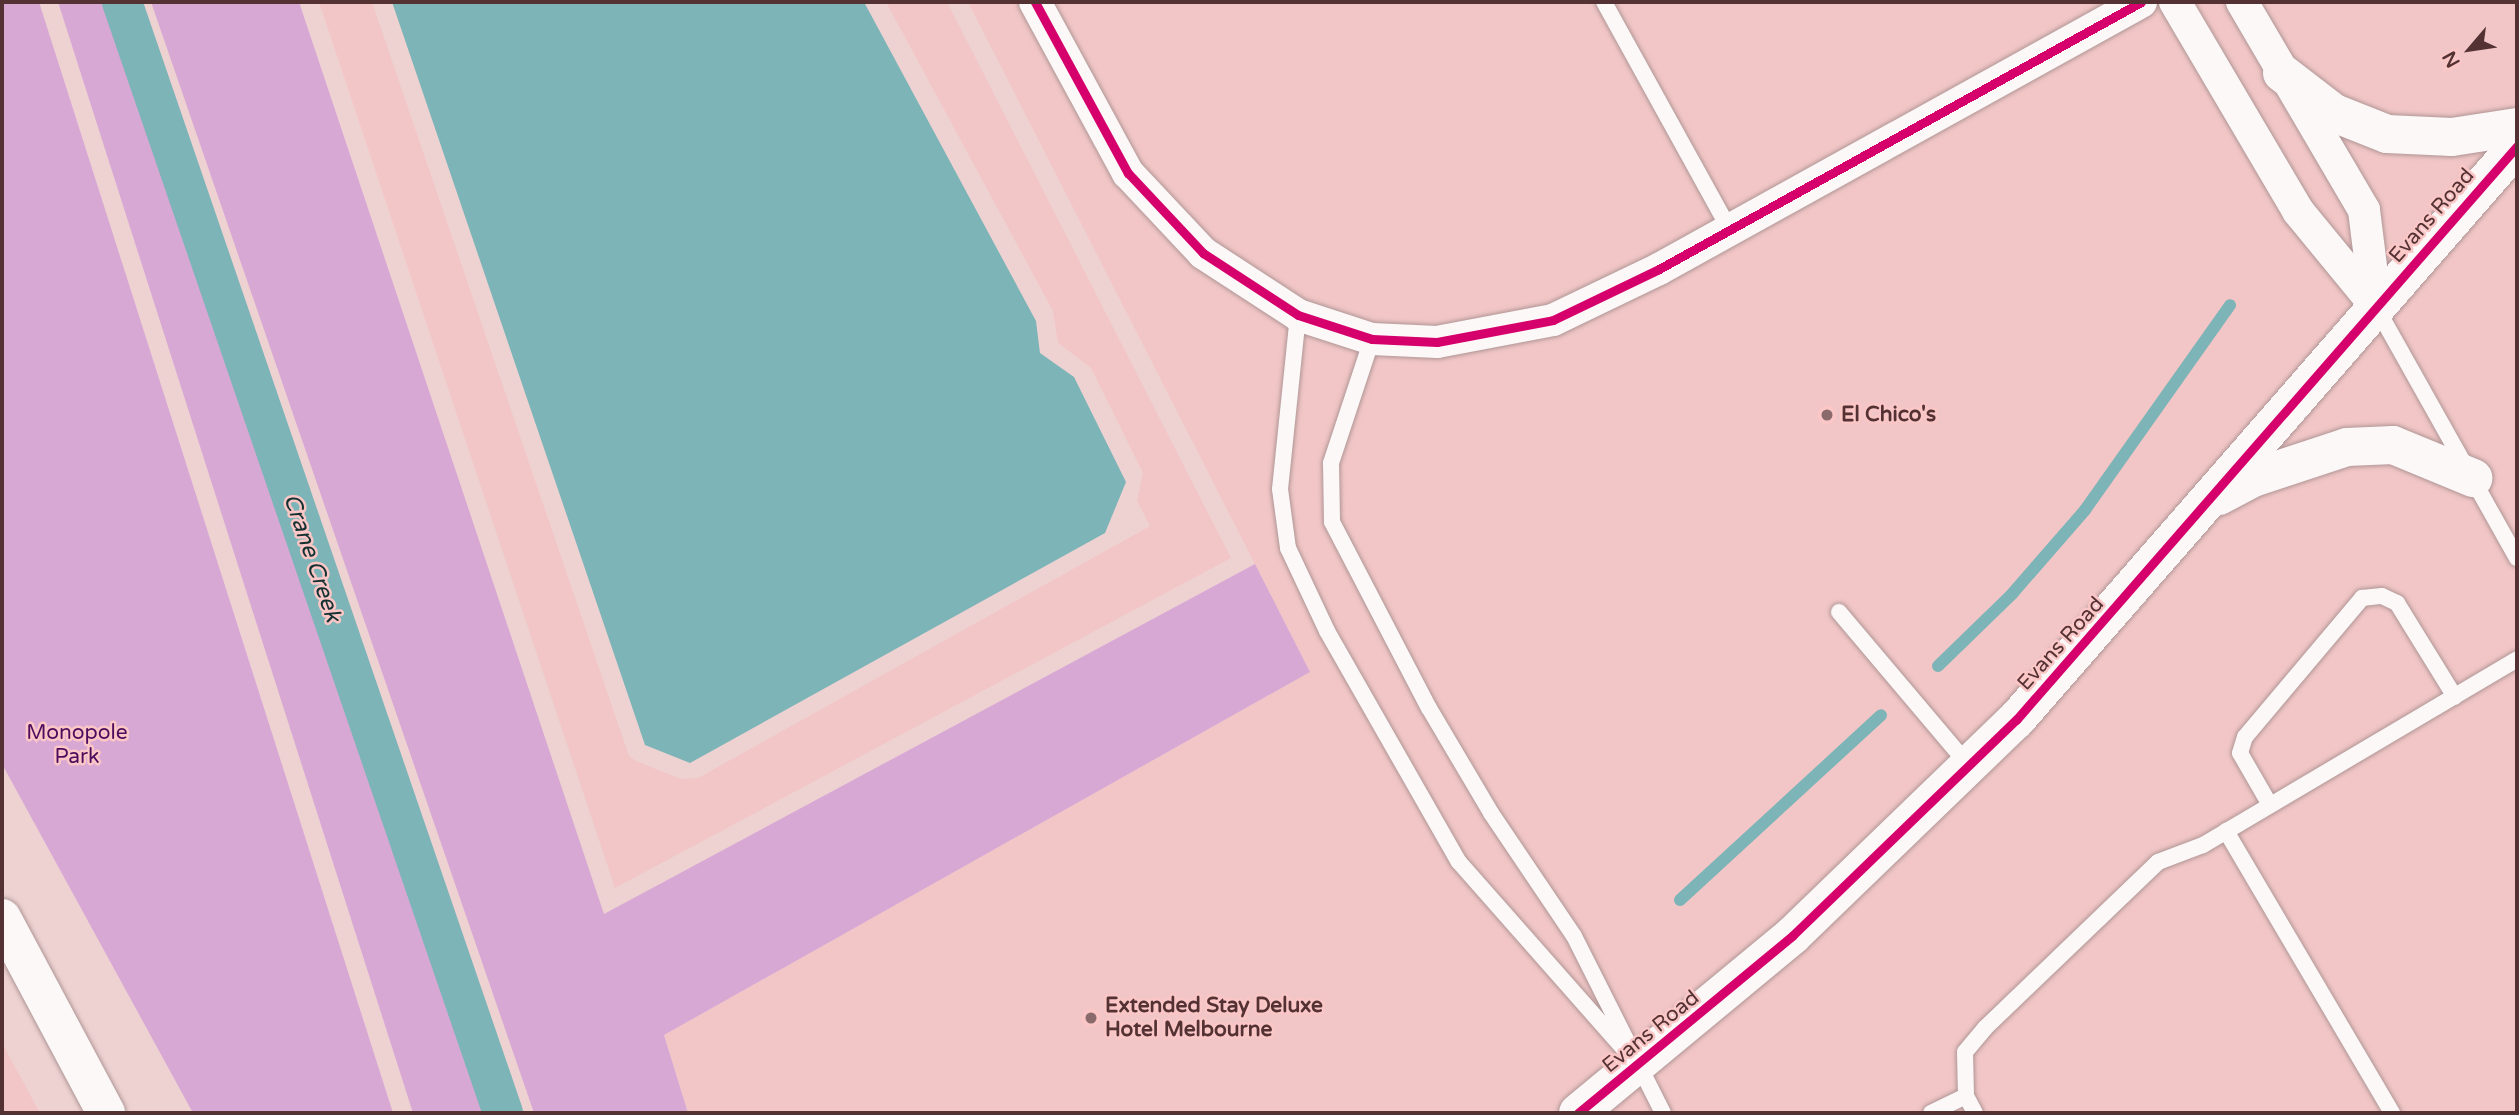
<!DOCTYPE html>
<html>
<head>
<meta charset="utf-8">
<style>
  body { margin:0 }
  #map { position:relative; width:2519px; height:1115px; overflow:hidden; background:#eed2d2; font-family:"Varela Round",sans-serif }
  div>[style] { position:absolute }
  .built>* { inset:0; background:#f2c6c6 }
  .green>* { inset:0; background:#d8a8d5 }
  .water>* { inset:0; background:#7db4b7 }
  .stream>* { height:12px; margin:-6px; padding:0 6px; transform-origin:6px; border-radius:6px; background:#7db4b7 }
  .canal>* { height:40px; margin:-20px; padding:0 20px; transform-origin:20px; border-radius:20px; background:#7db4b7 }
  .roads { filter:drop-shadow(0 0 2px #b09696) drop-shadow(0 0 2px #b09696) }
  .service>* { height:16px; margin:-8px; padding:0 8px; transform-origin:8px; border-radius:8px; background:#fcf8f8 }
  .minor>* { height:32px; margin:-16px; padding:0 16px; transform-origin:16px; border-radius:16px; background:#fcf8f8 }
  .tertiary>* { height:38px; margin:-19px; padding:0 19px; transform-origin:19px; border-radius:19px; background:#fcf8f8 }
  .cycleway>* { height:9px; margin:-4.5px; padding:0 4.5px; transform-origin:4.5px; border-radius:4.5px; background:#d6006c }
  .dots>* { width:19px; height:19px; translate:-50% -50%; box-sizing:border-box; border:4px solid #fac6c6; border-radius:50% }
  span { translate:-50% -50%; white-space:nowrap; text-align:center; line-height:1.15; -webkit-text-stroke:5px #fac6c6; paint-order:stroke }
  .street-label { font-size:21px; color:#543233 }
  .poi-label { font-size:21px; color:#543233; font-weight:700 }
  .left { translate:0 -50%; text-align:left }
  .park-label { font-size:21px; color:#4f0c5e }
  .water-label { font-size:23px; color:#143132; font-style:italic }
  .frame { position:absolute; inset:0; border:4px solid #543233; pointer-events:none }
  .north { position:absolute; left:2435px; top:14px; width:70px; height:70px; -webkit-text-stroke:5px #fac6c6; paint-order:stroke; rotate:241deg; font-size:19px; font-weight:700; line-height:28px; text-align:center; color:#543233 }
  .north::after { content:''; display:block; margin:auto; width:24px; height:32px; background:#543233; clip-path:polygon(50% 0,100% 100%,50% 72%,0 100%) }
</style>
</head>
<body>
<div id="map">
  <div class="built">
    <i style="clip-path:polygon(319px 2px,372px 2px,629px 756px,636px 761px,681px 779px,698px 778px,1150px 526px,1137px 501px,1143px 473px,1091px 368px,1058px 343px,1053px 311px,886px 2px,947px 2px,1231px 558px,615px 888px)"></i>
    <i style="clip-path:polygon(968px 2px,2517px 2px,2517px 1113px,688px 1113px,664px 1035px,1310px 672px)"></i>
    <i style="clip-path:polygon(2px 1043px,40px 1113px,2px 1113px)"></i>
  </div>
  <div class="green">
    <i style="clip-path:polygon(2px 2px,39px 2px,393px 1113px,193px 1113px,2px 764px)"></i>
    <i style="clip-path:polygon(58px 2px,130px 2px,514px 1113px,413px 1113px)"></i>
    <i style="clip-path:polygon(151px 2px,299px 2px,604px 914px,1255px 564px,1310px 672px,664px 1035px,688px 1113px,534px 1113px)"></i>
  </div>
  <div class="water">
    <i style="clip-path:polygon(392px 2px,864px 2px,1036px 321px,1040px 353px,1074px 377px,1126px 482px,1105px 533px,690px 763px,645px 745px)"></i>
  </div>
  <div class="stream">
    <i style="left:1938px;top:666px;width:103px;rotate:-44.2deg"></i>
    <i style="left:2012px;top:594px;width:111px;rotate:-49deg"></i>
    <i style="left:2085px;top:510px;width:251px;rotate:-54.7deg"></i>
    <i style="left:1680px;top:900px;width:273px;rotate:-42.6deg"></i>
  </div>
  <div class="canal">
    <i style="left:122px;top:2px;width:1175px;rotate:71.07deg"></i>
  </div>
  <div class="roads">
    <div class="service">
      <i style="left:1604px;top:2px;width:260px;rotate:61.1deg"></i>
      <i style="left:2376px;top:307px;width:288px;rotate:60.7deg"></i>
      <i style="left:1298px;top:315px;width:175px;rotate:95.9deg"></i>
      <i style="left:1280px;top:489px;width:60px;rotate:82.3deg"></i>
      <i style="left:1288px;top:548px;width:92px;rotate:64.8deg"></i>
      <i style="left:1327px;top:631px;width:266px;rotate:60.3deg"></i>
      <i style="left:1459px;top:862px;width:251px;rotate:48.6deg"></i>
      <i style="left:1372px;top:339px;width:131px;rotate:108.3deg"></i>
      <i style="left:1331px;top:463px;width:59px;rotate:89deg"></i>
      <i style="left:1332px;top:522px;width:210px;rotate:62.5deg"></i>
      <i style="left:1429px;top:708px;width:122px;rotate:59.4deg"></i>
      <i style="left:1491px;top:813px;width:148px;rotate:56deg"></i>
      <i style="left:1574px;top:936px;width:198px;rotate:63.3deg"></i>
      <i style="left:1839px;top:612px;width:202px;rotate:49.8deg"></i>
      <i style="left:2270px;top:805px;width:60px;rotate:-120deg"></i>
      <i style="left:2240px;top:753px;width:17px;rotate:-73deg"></i>
      <i style="left:2245px;top:737px;width:182px;rotate:-49.9deg"></i>
      <i style="left:2362px;top:598px;width:20px;rotate:-6deg"></i>
      <i style="left:2382px;top:596px;width:17px;rotate:25deg"></i>
      <i style="left:2397px;top:603px;width:110px;rotate:58.3deg"></i>
      <i style="left:2226px;top:831px;width:327px;rotate:59.5deg"></i>
      <i style="left:1966px;top:1096px;width:19px;rotate:62deg"></i>
      <i style="left:1931px;top:1113px;width:39px;rotate:-26deg"></i>
      <i style="left:1966px;top:1096px;width:44px;rotate:-91.3deg"></i>
      <i style="left:1965px;top:1052px;width:31px;rotate:-50deg"></i>
      <i style="left:1985px;top:1028px;width:240px;rotate:-43.8deg"></i>
      <i style="left:2158px;top:862px;width:48px;rotate:-20.7deg"></i>
      <i style="left:2203px;top:845px;width:365px;rotate:-30.6deg"></i>
    </div>
    <div class="minor">
      <i style="left:1035px;top:2px;width:195px;rotate:61.5deg"></i>
      <i style="left:1128px;top:173px;width:110px;rotate:46.8deg"></i>
      <i style="left:1203px;top:253px;width:113px;rotate:33.1deg"></i>
      <i style="left:1298px;top:315px;width:78px;rotate:18deg"></i>
      <i style="left:1372px;top:339px;width:65px;rotate:2.6deg"></i>
      <i style="left:1437px;top:342px;width:118px;rotate:-10.7deg"></i>
      <i style="left:1553px;top:320px;width:118px;rotate:-25.7deg"></i>
      <i style="left:1659px;top:269px;width:551px;rotate:-28.98deg"></i>
      <i style="left:2175px;top:2px;width:243px;rotate:59.5deg"></i>
      <i style="left:2298px;top:211px;width:123px;rotate:50.6deg"></i>
      <i style="left:2242px;top:2px;width:241px;rotate:59.6deg"></i>
      <i style="left:2364px;top:210px;width:97px;rotate:82.9deg"></i>
    </div>
    <div class="tertiary">
      <i style="left:2282px;top:73px;width:66px;rotate:37.6deg"></i>
      <i style="left:2334px;top:113px;width:57px;rotate:21.6deg"></i>
      <i style="left:2387px;top:134px;width:65px;rotate:2.6deg"></i>
      <i style="left:2452px;top:137px;width:66px;rotate:-8.7deg"></i>
      <i style="left:2219px;top:496px;width:38px;rotate:-28deg"></i>
      <i style="left:2253px;top:478px;width:99px;rotate:-18.3deg"></i>
      <i style="left:2347px;top:447px;width:46px;rotate:-2.5deg"></i>
      <i style="left:2393px;top:445px;width:87px;rotate:22.4deg"></i>
      <i style="left:2px;top:918px;width:221px;rotate:61.9deg"></i>
      <i style="left:1578px;top:1113px;width:279px;rotate:-39.6deg"></i>
      <i style="left:1793px;top:935px;width:310px;rotate:-44deg"></i>
      <i style="left:2016px;top:720px;width:762px;rotate:-48.88deg"></i>
    </div>
  </div>
  <div class="cycleway">
    <i style="left:1035px;top:2px;width:195px;rotate:61.5deg"></i>
    <i style="left:1128px;top:173px;width:110px;rotate:46.8deg"></i>
    <i style="left:1203px;top:253px;width:113px;rotate:33.1deg"></i>
    <i style="left:1298px;top:315px;width:78px;rotate:18deg"></i>
    <i style="left:1372px;top:339px;width:65px;rotate:2.6deg"></i>
    <i style="left:1437px;top:342px;width:118px;rotate:-10.7deg"></i>
    <i style="left:1553px;top:320px;width:118px;rotate:-25.7deg"></i>
    <i style="left:1659px;top:269px;width:551px;rotate:-28.98deg"></i>
    <i style="left:1578px;top:1113px;width:279px;rotate:-39.6deg"></i>
    <i style="left:1793px;top:935px;width:310px;rotate:-44deg"></i>
    <i style="left:2016px;top:720px;width:762px;rotate:-48.88deg"></i>
  </div>
  <div class="dots">
    <i style="left:1827px;top:415px;background:#8a6a6b"></i>
    <i style="left:1091px;top:1018px;background:#8a6a6b"></i>
  </div>
  <div class="street-label">
    <span style="left:2432px;top:216px;rotate:-49deg">Evans Road</span>
    <span style="left:2061px;top:644px;rotate:-48deg">Evans Road</span>
    <span style="left:1651px;top:1032px;rotate:-39deg">Evans Road</span>
  </div>
  <div class="poi-label">
    <span class="left" style="left:1841px;top:415px">El Chico's</span>
    <span class="left" style="left:1105px;top:1018px">Extended Stay Deluxe<br>Hotel Melbourne</span>
  </div>
  <div class="park-label">
    <span style="left:77px;top:745px">Monopole<br>Park</span>
  </div>
  <div class="water-label">
    <span style="left:312px;top:558px;rotate:71deg">Crane Creek</span>
  </div>
  <div class="frame"></div>
  <div class="north">N</div>
</div>
</body>
</html>
